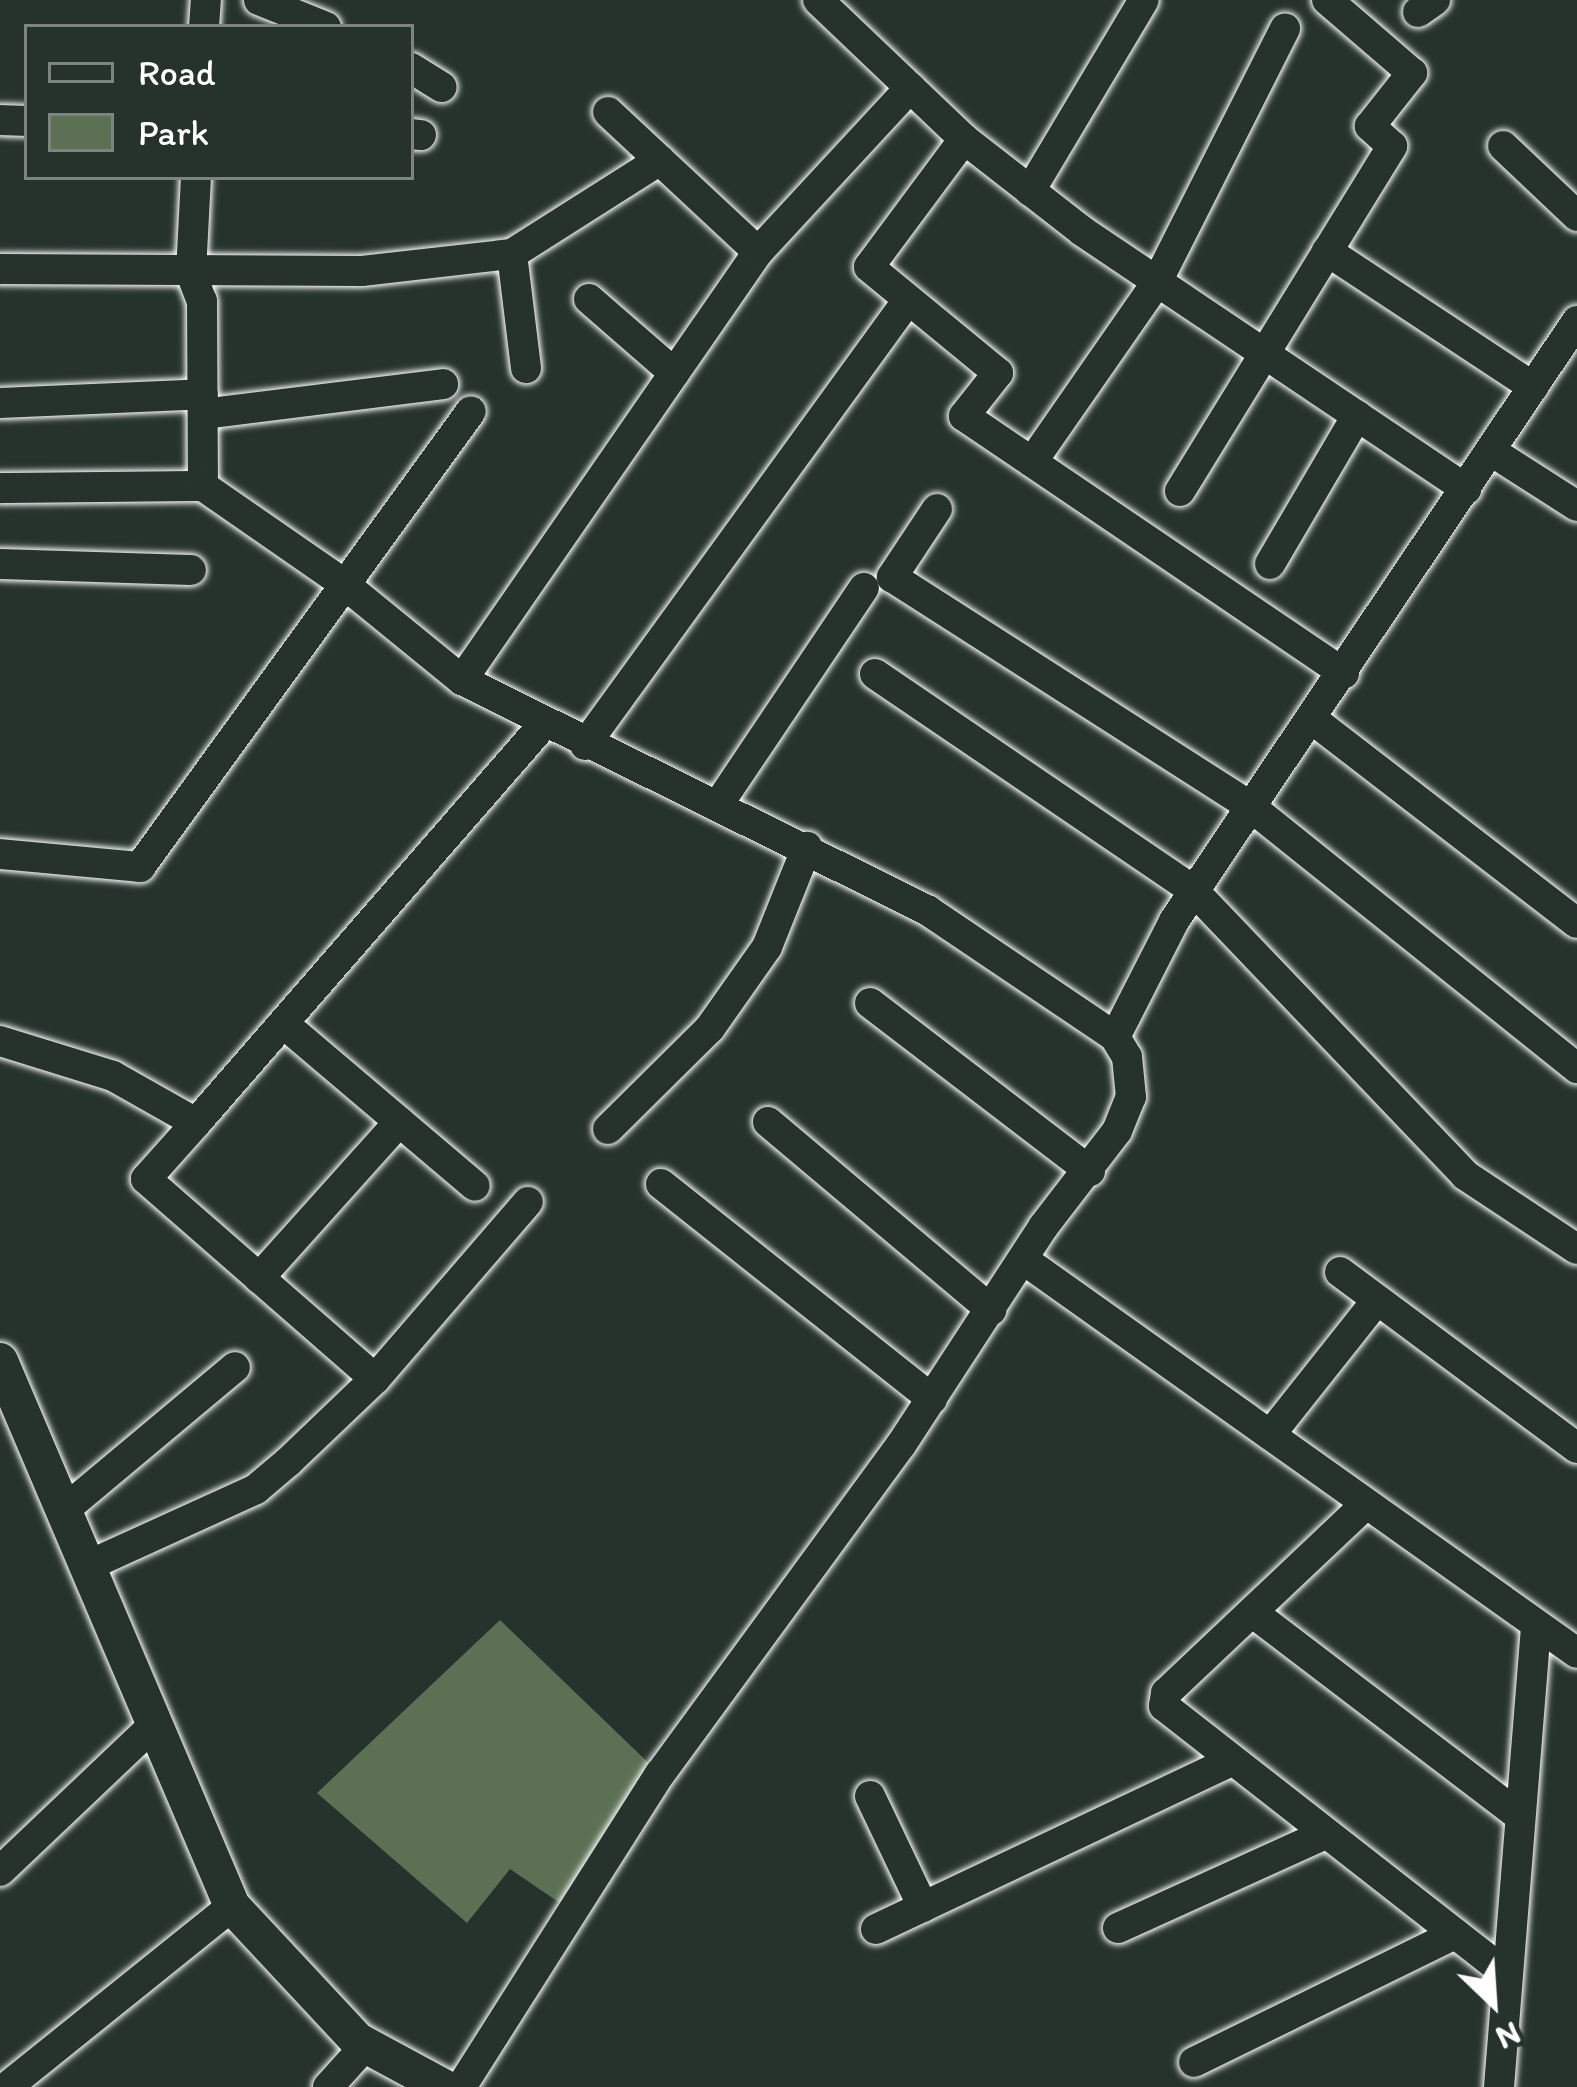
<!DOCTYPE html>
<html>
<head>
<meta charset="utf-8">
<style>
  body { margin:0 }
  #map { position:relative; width:1577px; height:2087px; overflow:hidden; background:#26332d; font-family:Itim,sans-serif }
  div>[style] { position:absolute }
  .green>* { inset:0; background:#5c7154 }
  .roads { filter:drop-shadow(0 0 3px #fff) drop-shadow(0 0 3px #fff) }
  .minor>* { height:30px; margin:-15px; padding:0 15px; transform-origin:15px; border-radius:15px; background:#26332d }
  .tertiary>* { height:36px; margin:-18px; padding:0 18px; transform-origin:18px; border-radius:18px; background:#26332d }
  span { translate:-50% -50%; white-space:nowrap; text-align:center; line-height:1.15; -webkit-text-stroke:10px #26332d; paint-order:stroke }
  .legend { position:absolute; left:24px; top:24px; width:390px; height:156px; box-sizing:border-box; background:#26332d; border:3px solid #7d8581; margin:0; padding:15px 21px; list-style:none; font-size:36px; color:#fff }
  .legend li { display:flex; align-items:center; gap:24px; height:60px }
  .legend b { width:60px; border:3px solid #7d8581 }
  .north { position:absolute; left:1433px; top:1943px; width:120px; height:120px; -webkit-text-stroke:9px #26332d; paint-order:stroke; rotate:155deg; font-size:33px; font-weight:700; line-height:48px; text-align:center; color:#fff }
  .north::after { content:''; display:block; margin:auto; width:42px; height:54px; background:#fff; clip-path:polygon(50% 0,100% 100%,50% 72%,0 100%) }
</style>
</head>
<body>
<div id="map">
  <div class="green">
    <i style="clip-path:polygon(500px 1620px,660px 1774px,573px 1912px,510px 1869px,467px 1923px,317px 1793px)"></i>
  </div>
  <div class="roads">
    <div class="minor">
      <i style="left:259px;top:0;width:72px;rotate:21.9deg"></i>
      <i style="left:818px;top:0;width:202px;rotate:43.6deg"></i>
      <i style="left:964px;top:139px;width:150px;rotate:37.9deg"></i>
      <i style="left:1082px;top:231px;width:463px;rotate:33.9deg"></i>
      <i style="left:1418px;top:12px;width:21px;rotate:-35deg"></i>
      <i style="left:204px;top:27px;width:27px;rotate:-86deg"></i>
      <i style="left:411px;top:68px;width:36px;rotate:32deg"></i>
      <i style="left:608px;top:112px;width:205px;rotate:43deg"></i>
      <i style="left:0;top:120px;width:27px;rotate:2deg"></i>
      <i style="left:411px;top:134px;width:10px;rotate:6deg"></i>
      <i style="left:964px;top:139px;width:159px;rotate:126.6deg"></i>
      <i style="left:869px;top:267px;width:167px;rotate:39.4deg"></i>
      <i style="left:998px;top:373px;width:55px;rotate:128.3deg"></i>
      <i style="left:964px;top:416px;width:459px;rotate:34.1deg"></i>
      <i style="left:1503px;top:146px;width:102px;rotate:43.4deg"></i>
      <i style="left:196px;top:177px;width:96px;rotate:93deg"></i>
      <i style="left:191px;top:273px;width:30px;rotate:69deg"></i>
      <i style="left:202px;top:301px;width:185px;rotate:89.7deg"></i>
      <i style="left:1030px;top:191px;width:222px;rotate:-59.2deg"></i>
      <i style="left:1327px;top:251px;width:247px;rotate:33.4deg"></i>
      <i style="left:512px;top:254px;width:115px;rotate:83deg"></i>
      <i style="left:0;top:269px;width:362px;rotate:0.3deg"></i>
      <i style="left:362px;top:271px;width:151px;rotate:-6.5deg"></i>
      <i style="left:512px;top:254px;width:175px;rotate:-32.4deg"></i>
      <i style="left:589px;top:299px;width:113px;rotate:41deg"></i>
      <i style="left:0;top:403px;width:203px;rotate:-2.5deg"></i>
      <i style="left:203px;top:414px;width:242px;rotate:-7.1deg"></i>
      <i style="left:1491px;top:451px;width:102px;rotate:32.6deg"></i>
      <i style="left:1032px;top:462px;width:219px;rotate:-55.2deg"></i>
      <i style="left:1157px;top:282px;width:284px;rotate:-63.2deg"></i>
      <i style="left:0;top:488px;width:203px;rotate:-0.6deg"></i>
      <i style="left:203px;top:486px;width:170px;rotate:34.7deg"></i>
      <i style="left:343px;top:583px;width:154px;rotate:39.2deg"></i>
      <i style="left:462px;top:680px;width:519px;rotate:26.32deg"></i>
      <i style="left:927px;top:910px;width:227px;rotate:34deg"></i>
      <i style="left:1180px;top:491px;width:405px;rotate:-58.4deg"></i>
      <i style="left:1392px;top:146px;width:30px;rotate:-138deg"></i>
      <i style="left:1370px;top:126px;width:68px;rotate:-51.6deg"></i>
      <i style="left:1412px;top:73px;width:112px;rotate:-139.3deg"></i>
      <i style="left:937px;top:509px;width:82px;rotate:123.5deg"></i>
      <i style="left:892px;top:577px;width:426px;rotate:32.6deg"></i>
      <i style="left:1251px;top:807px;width:418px;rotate:38.7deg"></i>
      <i style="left:0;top:564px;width:191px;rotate:1.8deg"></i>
      <i style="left:1270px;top:564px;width:172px;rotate:-59.6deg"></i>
      <i style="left:875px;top:674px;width:386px;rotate:34.2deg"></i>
      <i style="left:1194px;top:891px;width:393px;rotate:46.3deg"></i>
      <i style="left:1465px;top:1175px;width:134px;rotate:33.5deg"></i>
      <i style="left:462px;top:680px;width:520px;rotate:-55.33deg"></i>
      <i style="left:758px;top:252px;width:224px;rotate:-47.2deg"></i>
      <i style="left:1312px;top:719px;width:334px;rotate:37.6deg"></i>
      <i style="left:585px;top:745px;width:550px;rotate:-54.03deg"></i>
      <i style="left:720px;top:802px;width:258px;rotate:-56.1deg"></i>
      <i style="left:0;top:854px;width:141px;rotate:5.3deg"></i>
      <i style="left:140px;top:867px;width:563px;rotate:-54.02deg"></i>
      <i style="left:870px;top:1003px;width:277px;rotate:37.4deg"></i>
      <i style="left:284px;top:1024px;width:250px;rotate:40.3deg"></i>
      <i style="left:0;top:1041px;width:118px;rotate:17.2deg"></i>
      <i style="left:113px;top:1076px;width:95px;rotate:29.5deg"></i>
      <i style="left:196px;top:1123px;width:528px;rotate:-48.92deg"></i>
      <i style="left:768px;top:1122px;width:292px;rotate:40.1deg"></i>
      <i style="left:196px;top:1123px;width:75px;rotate:131.8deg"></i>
      <i style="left:146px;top:1179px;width:304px;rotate:41.1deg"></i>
      <i style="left:608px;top:1129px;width:144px;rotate:-44.7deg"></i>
      <i style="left:710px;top:1028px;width:99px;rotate:-54.9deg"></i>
      <i style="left:767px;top:947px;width:108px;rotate:-68.2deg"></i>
      <i style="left:661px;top:1184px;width:346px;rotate:38.4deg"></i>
      <i style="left:1024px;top:1260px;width:678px;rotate:35.4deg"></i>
      <i style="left:1340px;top:1272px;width:295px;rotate:36.6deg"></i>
      <i style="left:259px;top:1278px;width:210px;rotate:-48.1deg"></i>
      <i style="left:1270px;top:1435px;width:172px;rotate:-51.6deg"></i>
      <i style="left:1366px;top:1504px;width:275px;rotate:136.6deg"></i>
      <i style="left:1166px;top:1693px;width:13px;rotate:99deg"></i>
      <i style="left:1164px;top:1706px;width:435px;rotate:38deg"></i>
      <i style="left:63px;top:1511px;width:224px;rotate:-39.9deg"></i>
      <i style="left:85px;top:1567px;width:188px;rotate:-24.5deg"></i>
      <i style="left:256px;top:1489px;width:42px;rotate:-40.2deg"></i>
      <i style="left:288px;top:1462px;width:120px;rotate:-43.7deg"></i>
      <i style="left:375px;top:1379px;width:234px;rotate:-49.2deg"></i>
      <i style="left:1252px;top:1612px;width:337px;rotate:37.3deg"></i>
      <i style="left:870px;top:1796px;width:123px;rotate:64.5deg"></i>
      <i style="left:0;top:1871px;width:211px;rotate:-43.5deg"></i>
      <i style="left:1118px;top:1928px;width:227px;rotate:-24.4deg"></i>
      <i style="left:876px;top:1929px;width:391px;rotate:-25.3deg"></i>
      <i style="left:1194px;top:2062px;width:291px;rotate:-26.1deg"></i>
      <i style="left:7px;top:2087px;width:289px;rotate:-38.8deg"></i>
      <i style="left:328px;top:2087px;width:57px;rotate:-47.9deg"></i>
      <i style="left:461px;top:2087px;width:371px;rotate:-57.6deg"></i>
      <i style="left:660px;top:1774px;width:408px;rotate:-53.8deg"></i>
      <i style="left:901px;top:1445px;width:260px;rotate:-56.9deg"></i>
      <i style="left:1043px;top:1227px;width:121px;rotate:-52.4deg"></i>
      <i style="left:1117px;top:1131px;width:37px;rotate:-68deg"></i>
      <i style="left:1131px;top:1097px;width:40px;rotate:-95.7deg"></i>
      <i style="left:1127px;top:1057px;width:23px;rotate:-121deg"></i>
      <i style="left:1115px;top:1037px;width:130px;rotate:-63deg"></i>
      <i style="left:1174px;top:921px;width:723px;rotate:-56.11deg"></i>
      <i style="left:1499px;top:2087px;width:462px;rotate:-85.4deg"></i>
    </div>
    <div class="tertiary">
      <i style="left:0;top:1361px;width:592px;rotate:66.94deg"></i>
      <i style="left:232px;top:1906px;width:185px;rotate:47deg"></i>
      <i style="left:358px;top:2041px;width:97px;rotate:28.4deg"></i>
    </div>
  </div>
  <ul class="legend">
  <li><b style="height:15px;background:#26332d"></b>Road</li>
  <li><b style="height:33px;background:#5c7154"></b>Park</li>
  </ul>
  <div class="north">N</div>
</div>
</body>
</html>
